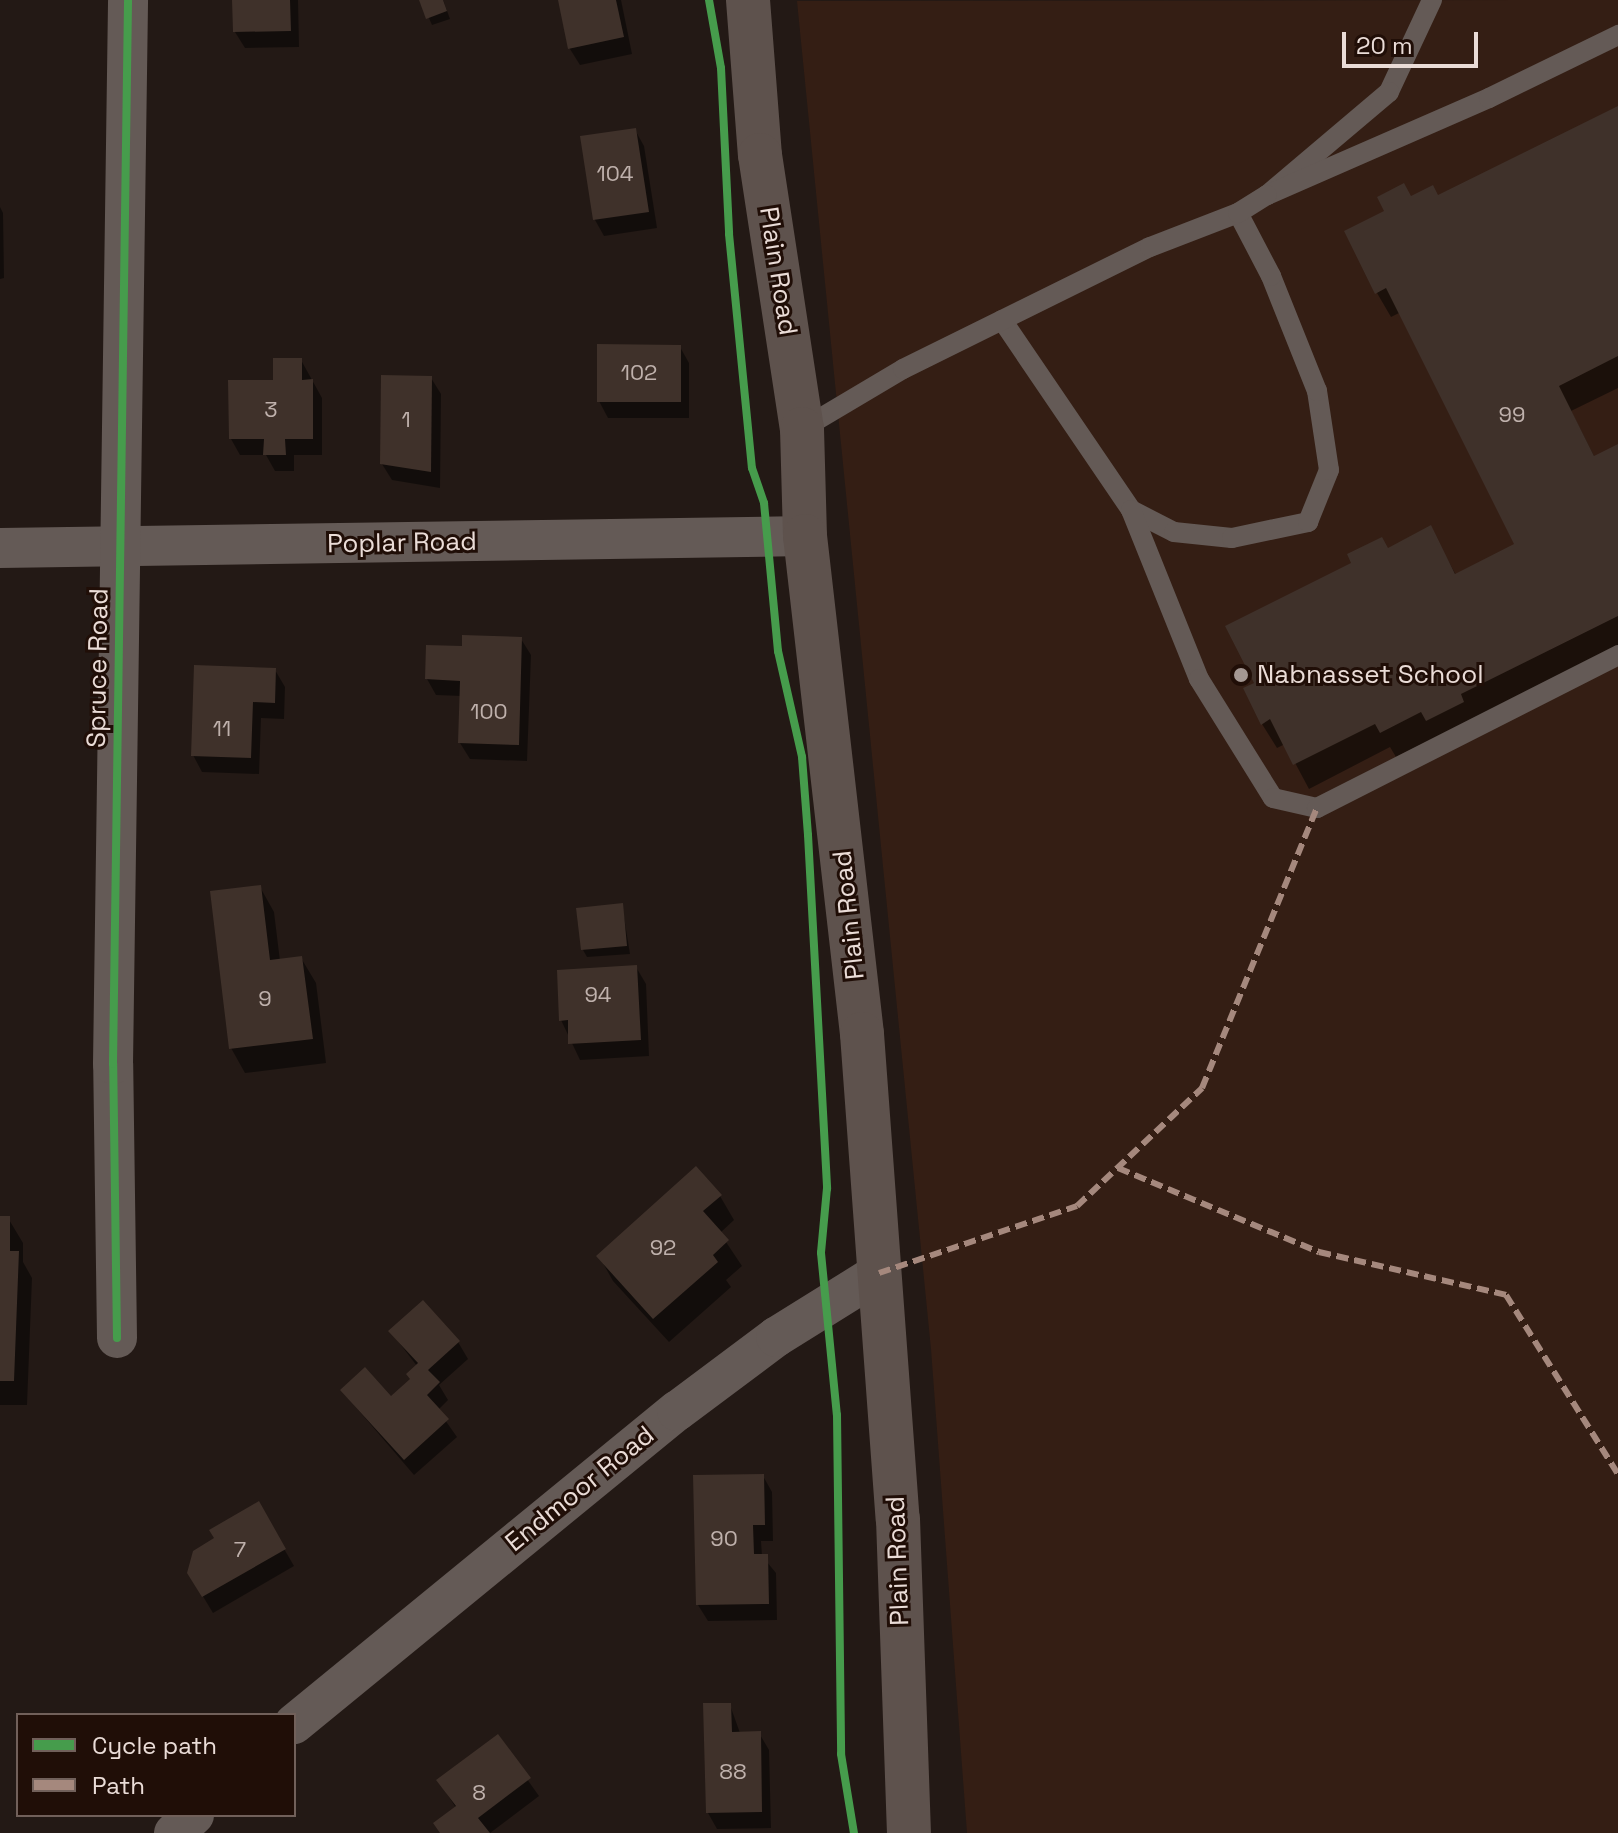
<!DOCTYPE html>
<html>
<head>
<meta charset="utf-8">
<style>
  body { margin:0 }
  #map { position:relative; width:1618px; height:1833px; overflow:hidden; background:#231915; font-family:"Space Grotesk",sans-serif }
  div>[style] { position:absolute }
  .built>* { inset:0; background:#341e14 }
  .shadow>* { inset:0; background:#0007 }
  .building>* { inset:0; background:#3f312a }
  .lane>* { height:20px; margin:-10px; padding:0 10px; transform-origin:10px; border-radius:10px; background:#645a56 }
  .street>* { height:40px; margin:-20px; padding:0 20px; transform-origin:20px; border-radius:20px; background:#645a56 }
  .secondary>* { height:44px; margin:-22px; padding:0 22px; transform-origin:22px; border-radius:22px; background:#5e524d }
  .quiet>* { height:6px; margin-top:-3px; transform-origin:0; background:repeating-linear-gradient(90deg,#a5887d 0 12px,transparent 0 18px) }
  .cycleway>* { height:8px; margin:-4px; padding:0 4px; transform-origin:4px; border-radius:4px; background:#469c4c }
  .dots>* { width:22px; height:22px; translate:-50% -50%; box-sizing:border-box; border:4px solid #200e07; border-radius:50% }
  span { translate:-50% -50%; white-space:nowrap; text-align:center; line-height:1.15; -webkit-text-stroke:6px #200e07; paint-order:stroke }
  .number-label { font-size:22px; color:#bfb1ac }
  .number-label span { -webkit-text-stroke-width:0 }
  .street-label { font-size:26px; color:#eadcd7 }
  .poi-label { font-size:26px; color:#eadcd7 }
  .left { translate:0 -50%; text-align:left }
  .legend { position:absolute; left:16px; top:1713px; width:280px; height:104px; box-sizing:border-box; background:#200e07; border:2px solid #71605a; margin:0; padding:10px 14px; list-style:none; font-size:24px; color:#eadcd7 }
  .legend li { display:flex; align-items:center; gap:16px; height:40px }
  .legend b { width:40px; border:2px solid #71605a }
  .scale { position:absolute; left:1342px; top:32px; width:136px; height:36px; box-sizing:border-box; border:4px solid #eadcd7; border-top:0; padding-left:10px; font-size:24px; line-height:28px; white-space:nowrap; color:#eadcd7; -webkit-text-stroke:6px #200e07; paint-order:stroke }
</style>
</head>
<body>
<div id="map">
  <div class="built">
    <i style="clip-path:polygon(1618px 0,1618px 1833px,967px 1833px,931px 1349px,797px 1px)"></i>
  </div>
  <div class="shadow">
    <i style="clip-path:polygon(234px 0,298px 0,299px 47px,245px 48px,235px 32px)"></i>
    <i style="clip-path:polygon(421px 0,443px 0,450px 19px,432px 25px)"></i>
    <i style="clip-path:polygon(560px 0,621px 0,632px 54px,580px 65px,570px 49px)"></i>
    <i style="clip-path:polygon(1618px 108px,1618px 388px,1571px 411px,1595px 458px,1618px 446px,1618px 647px,1396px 757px,1390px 747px,1309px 789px,1285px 744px,1277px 748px,1262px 724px,1257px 684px,1388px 550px,1444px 553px,1456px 575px,1517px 544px,1401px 312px,1391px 317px,1377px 293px,1411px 198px,1438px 198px)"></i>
    <i style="clip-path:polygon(635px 130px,644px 146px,657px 228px,604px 236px,595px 220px,583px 138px)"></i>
    <i style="clip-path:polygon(0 207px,3px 213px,4px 278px,0 279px)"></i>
    <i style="clip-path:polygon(680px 347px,689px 363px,689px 418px,608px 418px,599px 401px)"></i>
    <i style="clip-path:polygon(301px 360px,322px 398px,322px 455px,294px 455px,294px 471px,275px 471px,266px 455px,240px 455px,231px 439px,275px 382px)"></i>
    <i style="clip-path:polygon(431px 378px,441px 394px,440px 488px,392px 480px,382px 464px)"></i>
    <i style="clip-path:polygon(521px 639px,531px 655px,527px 761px,470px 759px,460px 743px,462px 696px,436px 695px,427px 679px,464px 648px)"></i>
    <i style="clip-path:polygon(275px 670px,285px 687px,284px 719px,261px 718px,259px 774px,202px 772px,193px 755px)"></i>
    <i style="clip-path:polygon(260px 887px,274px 912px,280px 961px,301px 958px,316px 983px,326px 1063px,245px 1073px,231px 1048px)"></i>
    <i style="clip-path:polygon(622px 905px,630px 954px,587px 957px,583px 950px)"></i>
    <i style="clip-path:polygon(636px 967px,646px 984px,649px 1056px,580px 1060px,561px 1020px)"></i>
    <i style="clip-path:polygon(720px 1196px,734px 1220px,720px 1233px,742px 1266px,726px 1280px,731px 1287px,669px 1342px,613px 1281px,599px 1256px)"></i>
    <i style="clip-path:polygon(0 1218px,8px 1218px,23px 1243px,23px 1262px,32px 1278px,27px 1405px,0 1405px)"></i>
    <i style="clip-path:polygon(391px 1332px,458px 1342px,468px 1359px,439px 1385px,448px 1400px,438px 1410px,457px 1437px,414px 1475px,342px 1391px,391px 1399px,412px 1380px,417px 1366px)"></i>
    <i style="clip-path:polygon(763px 1476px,772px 1492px,773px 1541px,761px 1541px,762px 1556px,776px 1573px,777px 1620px,708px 1621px,698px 1605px)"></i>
    <i style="clip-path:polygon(258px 1504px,294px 1566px,213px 1613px,189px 1573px,216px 1539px)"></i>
    <i style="clip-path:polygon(730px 1705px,740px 1733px,759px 1733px,769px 1750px,771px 1828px,717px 1829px,708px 1813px)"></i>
    <i style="clip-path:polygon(497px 1737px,539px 1796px,490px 1833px,441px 1833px,456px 1808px,439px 1781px)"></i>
  </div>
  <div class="building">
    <i style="clip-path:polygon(232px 0,290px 0,291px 31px,233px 32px)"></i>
    <i style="clip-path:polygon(419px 0,443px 0,447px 11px,426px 19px)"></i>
    <i style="clip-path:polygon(558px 0,616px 0,624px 37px,568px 49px)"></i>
    <i style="clip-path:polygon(1618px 106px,1618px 356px,1559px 386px,1594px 456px,1618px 444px,1618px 616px,1461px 694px,1464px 702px,1426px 721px,1421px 712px,1380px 733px,1375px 724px,1293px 765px,1270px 719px,1261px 725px,1243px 688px,1254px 683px,1225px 626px,1351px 563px,1347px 554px,1382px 537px,1388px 548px,1431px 525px,1455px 574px,1514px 544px,1386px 288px,1375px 294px,1344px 231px,1384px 211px,1377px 197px,1404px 183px,1411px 196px,1433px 185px,1438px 195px)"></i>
    <i style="clip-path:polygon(636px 128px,649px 212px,593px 220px,580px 136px)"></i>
    <i style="clip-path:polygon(597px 344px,681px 345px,681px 402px,597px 402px)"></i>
    <i style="clip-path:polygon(273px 358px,302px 358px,302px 380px,313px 379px,313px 439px,285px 439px,286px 455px,263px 455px,264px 439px,229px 439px,228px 380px,273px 380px)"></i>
    <i style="clip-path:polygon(381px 375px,432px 376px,431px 472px,380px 464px)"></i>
    <i style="clip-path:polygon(462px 635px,522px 637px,519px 745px,458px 743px,460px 681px,425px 679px,426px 645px,462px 646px)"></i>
    <i style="clip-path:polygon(194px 665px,276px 668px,275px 703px,253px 702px,251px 758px,191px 756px)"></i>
    <i style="clip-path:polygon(261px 885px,270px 960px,302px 956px,313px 1039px,229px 1049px,210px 891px)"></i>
    <i style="clip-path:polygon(623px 903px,627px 946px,581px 950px,576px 908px)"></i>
    <i style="clip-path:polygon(637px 965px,641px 1040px,568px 1044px,568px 1020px,559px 1021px,557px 970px)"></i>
    <i style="clip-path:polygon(696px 1166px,722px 1195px,703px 1211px,729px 1240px,713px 1255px,718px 1262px,653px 1319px,596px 1256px)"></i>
    <i style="clip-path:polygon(0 1216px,10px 1216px,10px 1251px,19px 1251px,14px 1381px,0 1381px)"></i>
    <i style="clip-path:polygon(423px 1300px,460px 1341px,428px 1370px,440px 1382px,427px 1395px,449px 1419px,404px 1460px,340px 1390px,365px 1367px,391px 1396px,410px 1379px,406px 1374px,418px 1363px,388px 1331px)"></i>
    <i style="clip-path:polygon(764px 1474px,765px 1525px,753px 1525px,754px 1554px,768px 1554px,769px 1604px,696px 1605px,693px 1475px)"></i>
    <i style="clip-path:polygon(259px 1501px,286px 1549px,202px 1597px,187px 1573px,193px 1551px,214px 1538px,209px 1530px)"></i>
    <i style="clip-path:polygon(703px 1703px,731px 1703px,732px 1732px,761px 1731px,762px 1812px,706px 1813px)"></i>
    <i style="clip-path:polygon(498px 1734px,531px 1778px,478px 1818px,490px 1833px,440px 1833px,433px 1823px,456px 1806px,436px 1780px)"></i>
  </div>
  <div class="lane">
    <i style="left:1432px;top:0;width:102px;rotate:115.1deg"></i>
    <i style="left:1389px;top:92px;width:160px;rotate:139.8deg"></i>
    <i style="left:1267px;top:195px;width:242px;rotate:-23.6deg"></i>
    <i style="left:1489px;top:98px;width:144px;rotate:-26deg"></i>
    <i style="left:1002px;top:320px;width:230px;rotate:55.8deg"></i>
    <i style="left:1131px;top:510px;width:48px;rotate:27.1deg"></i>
    <i style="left:1174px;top:532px;width:58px;rotate:5.9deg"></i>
    <i style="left:1232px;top:538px;width:78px;rotate:-11.9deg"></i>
    <i style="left:1308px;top:522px;width:56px;rotate:-68deg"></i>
    <i style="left:1329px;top:470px;width:80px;rotate:-98.6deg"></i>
    <i style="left:1317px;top:391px;width:124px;rotate:-111.8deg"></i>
    <i style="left:1271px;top:276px;width:71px;rotate:-117.6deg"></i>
    <i style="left:802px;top:429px;width:117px;rotate:-30.7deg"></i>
    <i style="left:903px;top:369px;width:275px;rotate:-26.3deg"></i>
    <i style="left:1150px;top:247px;width:94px;rotate:-21.1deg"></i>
    <i style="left:1238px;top:213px;width:34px;rotate:-32deg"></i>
    <i style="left:1131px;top:510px;width:182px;rotate:68.1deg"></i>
    <i style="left:1199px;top:679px;width:140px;rotate:58.1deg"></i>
    <i style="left:1273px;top:798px;width:45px;rotate:12.8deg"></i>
    <i style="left:1317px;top:808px;width:338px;rotate:-26.9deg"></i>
  </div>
  <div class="street">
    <i style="left:0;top:548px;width:805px;rotate:-0.85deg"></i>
    <i style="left:117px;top:1338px;width:274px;rotate:-90.8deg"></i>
    <i style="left:113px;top:1064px;width:1064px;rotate:-89.19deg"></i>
    <i style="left:294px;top:1724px;width:495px;rotate:-39.3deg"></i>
    <i style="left:677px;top:1411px;width:124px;rotate:-36.8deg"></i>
    <i style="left:776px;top:1337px;width:121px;rotate:-31.9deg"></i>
    <i style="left:174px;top:1833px;width:27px;rotate:-42deg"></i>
  </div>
  <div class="secondary">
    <i style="left:748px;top:0;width:155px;rotate:85.6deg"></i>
    <i style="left:760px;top:155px;width:277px;rotate:81.3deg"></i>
    <i style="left:802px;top:429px;width:107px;rotate:88.4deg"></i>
    <i style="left:805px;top:536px;width:501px;rotate:83.47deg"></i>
    <i style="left:862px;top:1034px;width:486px;rotate:85.8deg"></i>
    <i style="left:898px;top:1519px;width:314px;rotate:88deg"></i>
  </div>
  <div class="quiet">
    <i style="left:1118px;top:1168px;width:218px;rotate:22.7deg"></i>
    <i style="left:1319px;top:1252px;width:192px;rotate:12.9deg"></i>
    <i style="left:1506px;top:1295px;width:211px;rotate:58deg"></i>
    <i style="left:879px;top:1273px;width:209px;rotate:-18.7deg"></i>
    <i style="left:1077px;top:1206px;width:172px;rotate:-43.3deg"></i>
    <i style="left:1202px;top:1088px;width:303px;rotate:-67.7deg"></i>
  </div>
  <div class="cycleway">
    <i style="left:709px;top:0;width:69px;rotate:80deg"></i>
    <i style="left:721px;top:68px;width:166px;rotate:87.2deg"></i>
    <i style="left:729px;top:234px;width:235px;rotate:84.4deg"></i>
    <i style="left:752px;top:468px;width:37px;rotate:71deg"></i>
    <i style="left:764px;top:503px;width:149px;rotate:84.6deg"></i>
    <i style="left:778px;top:651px;width:109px;rotate:77.2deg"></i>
    <i style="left:802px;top:757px;width:78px;rotate:85.6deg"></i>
    <i style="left:808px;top:835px;width:354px;rotate:86.9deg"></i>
    <i style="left:827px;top:1188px;width:65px;rotate:95.3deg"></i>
    <i style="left:821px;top:1253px;width:163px;rotate:84.4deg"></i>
    <i style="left:837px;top:1415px;width:339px;rotate:89.3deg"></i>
    <i style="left:841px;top:1754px;width:80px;rotate:80.7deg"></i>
    <i style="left:117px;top:1338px;width:274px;rotate:-90.8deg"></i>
    <i style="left:113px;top:1064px;width:1064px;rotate:-89.19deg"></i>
  </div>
  <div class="dots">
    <i style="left:1241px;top:675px;background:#a49893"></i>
  </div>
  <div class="number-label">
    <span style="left:615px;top:174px">104</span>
    <span style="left:639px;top:373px">102</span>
    <span style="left:271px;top:410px">3</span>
    <span style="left:1512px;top:415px">99</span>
    <span style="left:406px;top:420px">1</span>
    <span style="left:489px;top:712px">100</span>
    <span style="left:222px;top:729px">11</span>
    <span style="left:598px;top:995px">94</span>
    <span style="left:265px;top:999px">9</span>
    <span style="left:663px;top:1248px">92</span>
    <span style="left:724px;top:1539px">90</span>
    <span style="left:240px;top:1550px">7</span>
    <span style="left:733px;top:1772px">88</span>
    <span style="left:479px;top:1793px">8</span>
  </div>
  <div class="street-label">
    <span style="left:778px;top:271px;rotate:81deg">Plain Road</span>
    <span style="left:402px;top:543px;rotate:-1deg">Poplar Road</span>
    <span style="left:98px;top:668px;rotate:-89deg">Spruce Road</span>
    <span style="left:849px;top:915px;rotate:-96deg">Plain Road</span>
    <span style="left:580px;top:1489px;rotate:-39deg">Endmoor Road</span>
    <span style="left:898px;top:1561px;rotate:-92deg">Plain Road</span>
  </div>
  <div class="poi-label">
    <span class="left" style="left:1257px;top:675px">Nabnasset School</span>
  </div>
  <ul class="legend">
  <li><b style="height:10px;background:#469c4c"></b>Cycle path</li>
  <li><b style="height:10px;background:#a5887d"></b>Path</li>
  </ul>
  <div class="scale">20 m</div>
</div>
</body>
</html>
